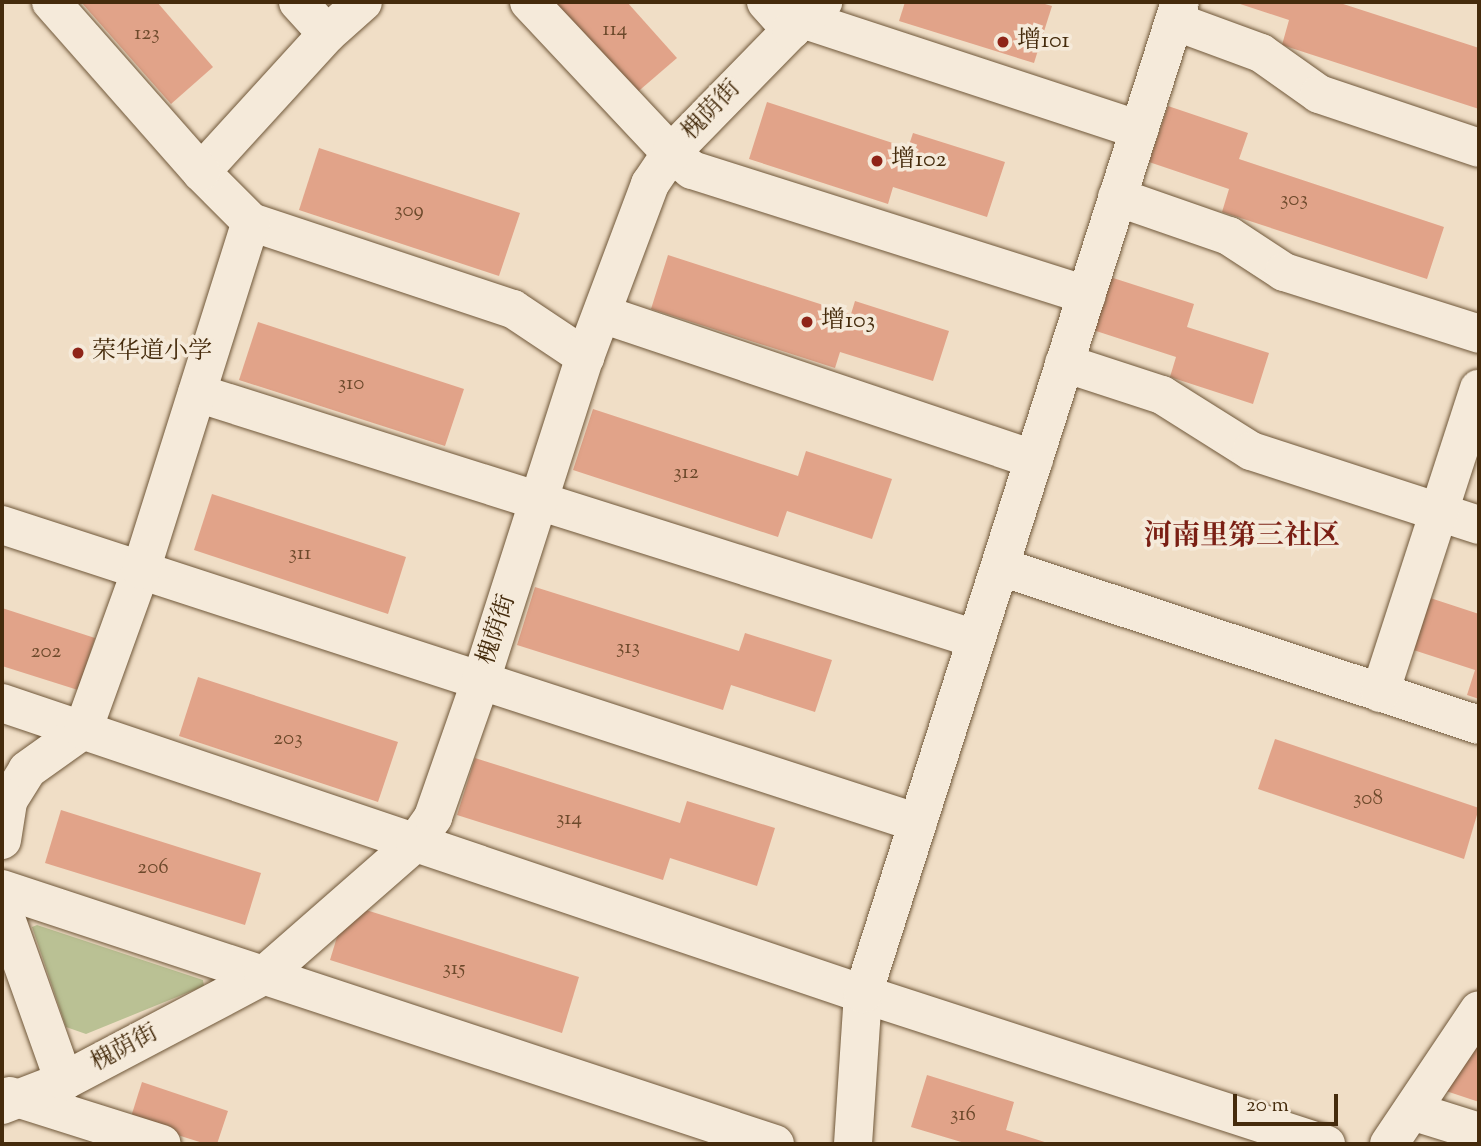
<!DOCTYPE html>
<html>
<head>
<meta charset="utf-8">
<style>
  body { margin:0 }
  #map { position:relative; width:1481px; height:1146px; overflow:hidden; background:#f0dec6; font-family:"Sorts Mill Goudy","Noto Serif SC",serif }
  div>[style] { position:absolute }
  .green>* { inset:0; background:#bac194 }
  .building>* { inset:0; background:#e1a389 }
  .roads { filter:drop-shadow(0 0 2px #70583a) drop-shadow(0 0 2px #70583a) }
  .minor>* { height:38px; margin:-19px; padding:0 19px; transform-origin:19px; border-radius:19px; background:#f5eada }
  .dots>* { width:19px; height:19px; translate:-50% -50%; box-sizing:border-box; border:4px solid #f5eada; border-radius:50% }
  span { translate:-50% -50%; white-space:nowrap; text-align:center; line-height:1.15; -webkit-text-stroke:7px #f5eada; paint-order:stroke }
  .number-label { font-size:21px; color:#6c492b }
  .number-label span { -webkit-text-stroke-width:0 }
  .poi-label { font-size:24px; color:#452b0c }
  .left { translate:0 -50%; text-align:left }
  .street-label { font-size:24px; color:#452b0c }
  .quarter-label { font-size:28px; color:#7a1f14; font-weight:700 }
  .frame { position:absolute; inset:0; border:4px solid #452b0c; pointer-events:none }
  .scale { position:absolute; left:1233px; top:1094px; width:105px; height:32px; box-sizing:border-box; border:4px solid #452b0c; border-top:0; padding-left:9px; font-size:21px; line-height:24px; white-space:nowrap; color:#452b0c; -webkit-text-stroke:5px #f5eada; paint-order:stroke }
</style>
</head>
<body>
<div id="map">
  <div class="green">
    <i style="clip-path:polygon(37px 925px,203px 980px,204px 986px,86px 1034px,66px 1027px,32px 927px)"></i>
  </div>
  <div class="building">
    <i style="clip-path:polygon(81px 2px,157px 2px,213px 67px,171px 104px)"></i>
    <i style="clip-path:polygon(553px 2px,627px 2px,677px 58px,634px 95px)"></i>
    <i style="clip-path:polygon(905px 2px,1038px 2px,1052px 6px,1034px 63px,899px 21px)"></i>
    <i style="clip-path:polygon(1234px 2px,1337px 2px,1479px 48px,1479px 109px,1282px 45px,1289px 20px)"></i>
    <i style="clip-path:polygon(767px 102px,908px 148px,913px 133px,1005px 162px,987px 217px,893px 187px,888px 204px,749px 159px)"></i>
    <i style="clip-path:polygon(1168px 106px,1248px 133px,1239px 159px,1444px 227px,1427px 279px,1222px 212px,1229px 189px,1149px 162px)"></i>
    <i style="clip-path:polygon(319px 148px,520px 213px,499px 276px,299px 210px)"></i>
    <i style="clip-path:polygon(668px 255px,851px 314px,855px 301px,949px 331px,933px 381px,840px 352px,835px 368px,651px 309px)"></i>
    <i style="clip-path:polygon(1110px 277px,1194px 304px,1187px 327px,1269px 353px,1253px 404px,1170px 377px,1176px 357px,1093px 330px)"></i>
    <i style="clip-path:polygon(258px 322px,464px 389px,445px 446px,239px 380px)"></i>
    <i style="clip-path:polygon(593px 409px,798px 476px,806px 451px,892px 479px,872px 539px,787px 511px,778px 537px,573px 470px)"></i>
    <i style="clip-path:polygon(212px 494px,406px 557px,388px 614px,194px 550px)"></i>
    <i style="clip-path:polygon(535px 587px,739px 651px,745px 633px,832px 660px,815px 712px,731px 685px,723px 710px,517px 645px)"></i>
    <i style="clip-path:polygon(1412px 592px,1479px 614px,1479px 699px,1467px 695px,1475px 670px,1395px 644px)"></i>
    <i style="clip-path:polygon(2px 608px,95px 638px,78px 690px,2px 666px)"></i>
    <i style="clip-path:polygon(198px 677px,398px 742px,378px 802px,179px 736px)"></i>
    <i style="clip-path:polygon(1275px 739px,1479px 808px,1464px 859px,1258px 789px)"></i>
    <i style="clip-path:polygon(475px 758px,680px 823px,687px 801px,775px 828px,757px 886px,670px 858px,663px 880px,457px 815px)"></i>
    <i style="clip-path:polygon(61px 810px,261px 873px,245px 925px,45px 863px)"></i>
    <i style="clip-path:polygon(347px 904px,579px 977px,562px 1033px,330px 960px)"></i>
    <i style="clip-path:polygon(1479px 1043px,1479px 1102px,1446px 1091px)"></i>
    <i style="clip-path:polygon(927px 1075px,1014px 1102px,1006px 1130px,1051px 1144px,968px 1144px,911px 1127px)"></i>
    <i style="clip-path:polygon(142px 1082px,228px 1111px,217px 1144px,206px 1144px,130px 1120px)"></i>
  </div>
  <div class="roads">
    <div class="minor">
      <i style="left:298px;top:2px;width:43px;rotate:47.8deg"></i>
      <i style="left:529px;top:2px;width:207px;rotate:46.8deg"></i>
      <i style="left:671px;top:153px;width:27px;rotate:39deg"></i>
      <i style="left:692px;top:170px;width:414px;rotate:17.6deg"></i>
      <i style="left:766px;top:2px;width:38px;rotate:48deg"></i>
      <i style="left:802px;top:19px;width:355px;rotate:18.2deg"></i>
      <i style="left:1174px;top:21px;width:93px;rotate:20.2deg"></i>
      <i style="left:1261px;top:53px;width:71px;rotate:35.3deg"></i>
      <i style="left:1319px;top:94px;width:169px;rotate:18.6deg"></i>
      <i style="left:201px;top:172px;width:187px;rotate:-47.6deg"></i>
      <i style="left:327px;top:34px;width:48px;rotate:-41.6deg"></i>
      <i style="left:1117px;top:197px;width:119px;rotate:19.2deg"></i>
      <i style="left:1229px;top:236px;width:66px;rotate:33.2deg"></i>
      <i style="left:1284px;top:272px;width:205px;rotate:17.6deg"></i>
      <i style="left:251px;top:222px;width:276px;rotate:18.4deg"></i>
      <i style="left:513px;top:309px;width:87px;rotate:33.7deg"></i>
      <i style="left:602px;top:314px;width:456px;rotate:18.6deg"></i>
      <i style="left:1064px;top:363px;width:103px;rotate:18.1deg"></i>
      <i style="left:1162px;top:395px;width:105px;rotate:32.2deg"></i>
      <i style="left:1251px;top:451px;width:240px;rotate:18deg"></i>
      <i style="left:197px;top:393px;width:817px;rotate:17.53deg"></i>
      <i style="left:2px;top:525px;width:963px;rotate:18.02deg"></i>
      <i style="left:1001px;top:567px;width:503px;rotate:18.29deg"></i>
      <i style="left:1380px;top:693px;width:320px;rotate:-72deg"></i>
      <i style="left:2px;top:703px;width:909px;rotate:18.67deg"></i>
      <i style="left:863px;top:994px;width:487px;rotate:18deg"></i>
      <i style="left:2px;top:840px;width:39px;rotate:-81deg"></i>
      <i style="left:8px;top:801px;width:36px;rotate:-58deg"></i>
      <i style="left:27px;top:770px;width:69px;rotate:-35.5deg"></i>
      <i style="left:83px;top:730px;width:170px;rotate:-70.1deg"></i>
      <i style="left:141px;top:570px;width:365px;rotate:-72.5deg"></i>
      <i style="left:251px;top:222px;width:71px;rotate:-135deg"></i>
      <i style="left:201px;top:172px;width:227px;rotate:-131.4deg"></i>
      <i style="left:2px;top:889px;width:814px;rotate:18.26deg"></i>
      <i style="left:2px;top:907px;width:185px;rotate:70.4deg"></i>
      <i style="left:10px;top:1096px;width:159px;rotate:17.5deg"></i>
      <i style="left:2px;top:1105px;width:66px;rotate:-21.2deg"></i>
      <i style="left:64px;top:1081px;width:225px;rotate:-27.8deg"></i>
      <i style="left:263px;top:976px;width:202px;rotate:-41.2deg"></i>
      <i style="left:415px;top:843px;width:32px;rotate:-55deg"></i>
      <i style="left:433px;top:817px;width:145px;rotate:-70.7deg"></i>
      <i style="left:481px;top:680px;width:339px;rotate:-72.2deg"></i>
      <i style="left:585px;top:357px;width:185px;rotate:-69.4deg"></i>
      <i style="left:650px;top:184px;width:37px;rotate:-56deg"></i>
      <i style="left:671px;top:153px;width:172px;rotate:-45.7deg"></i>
      <i style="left:791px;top:30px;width:43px;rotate:-41.2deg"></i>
      <i style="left:1412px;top:1111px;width:70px;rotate:17.4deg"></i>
      <i style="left:853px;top:1144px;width:150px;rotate:-86.2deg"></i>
      <i style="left:863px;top:994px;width:1041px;rotate:-72.28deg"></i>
      <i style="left:1389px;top:1144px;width:161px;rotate:-56.1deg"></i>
    </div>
  </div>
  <div class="dots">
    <i style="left:1003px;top:42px;background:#8f2418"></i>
    <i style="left:877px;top:161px;background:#8f2418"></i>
    <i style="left:807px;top:322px;background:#8f2418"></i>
    <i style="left:78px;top:353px;background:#8f2418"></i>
  </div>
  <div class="number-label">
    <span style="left:615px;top:30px">114</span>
    <span style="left:147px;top:34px">123</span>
    <span style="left:1294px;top:200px">303</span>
    <span style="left:409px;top:211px">309</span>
    <span style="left:351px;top:384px">310</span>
    <span style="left:686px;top:473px">312</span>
    <span style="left:300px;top:554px">311</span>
    <span style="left:628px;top:648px">313</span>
    <span style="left:46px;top:652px">202</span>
    <span style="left:288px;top:739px">203</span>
    <span style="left:1368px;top:799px">308</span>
    <span style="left:569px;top:819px">314</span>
    <span style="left:153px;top:868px">206</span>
    <span style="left:454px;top:969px">315</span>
    <span style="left:963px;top:1115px">316</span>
  </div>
  <div class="poi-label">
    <span class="left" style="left:1017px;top:42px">增101</span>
    <span class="left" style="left:891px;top:161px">增102</span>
    <span class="left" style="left:821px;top:322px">增103</span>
    <span class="left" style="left:92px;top:353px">荣华道小学</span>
  </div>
  <div class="street-label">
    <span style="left:712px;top:111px;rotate:-46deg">槐荫街</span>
    <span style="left:498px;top:630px;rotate:-72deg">槐荫街</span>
    <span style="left:125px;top:1049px;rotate:-28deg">槐荫街</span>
  </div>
  <div class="quarter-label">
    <span style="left:1242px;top:537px">河南里第三社区</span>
  </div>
  <div class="frame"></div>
  <div class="scale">20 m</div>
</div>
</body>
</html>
